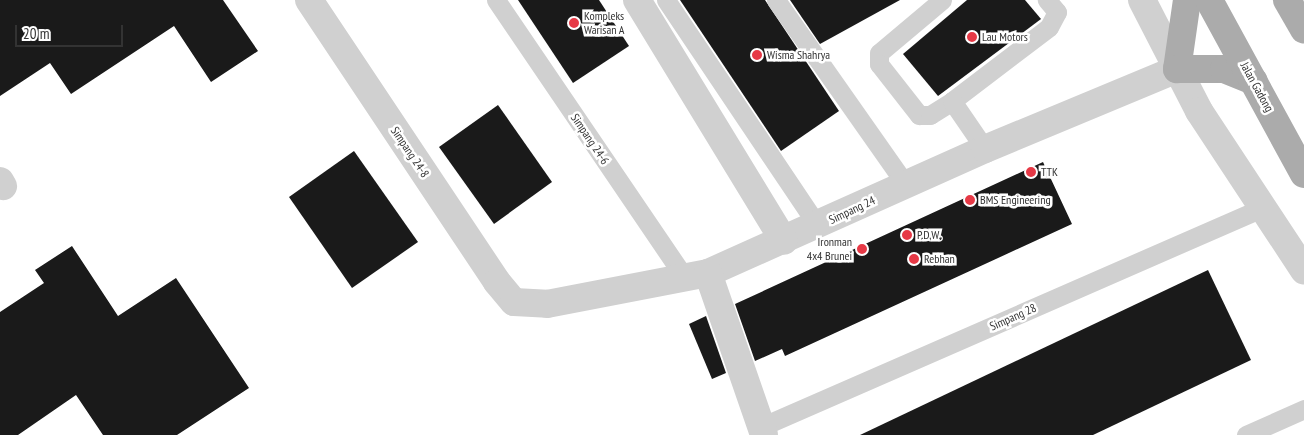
<!DOCTYPE html>
<html>
<head>
<meta charset="utf-8">
<style>
  body { margin:0 }
  #map { position:relative; width:1304px; height:435px; overflow:hidden; background:#fff; font-family:"PT Sans Narrow",sans-serif }
  div>[style] { position:absolute }
  .building>* { inset:0; background:#1a1a1a }
  .lane>* { height:19px; margin:-9.5px; padding:0 9.5px; transform-origin:9.5px; border-radius:9.5px; background:#d0d0d0 }
  .street>* { height:28px; margin:-14px; padding:0 14px; transform-origin:14px; border-radius:14px; background:#d0d0d0 }
  .primary>* { height:28px; margin:-14px; padding:0 14px; transform-origin:14px; border-radius:14px; background:#ababab }
  .dots>* { width:14px; height:14px; translate:-50% -50%; box-sizing:border-box; border:2px solid #fff; border-radius:50% }
  span { translate:-50% -50%; white-space:nowrap; text-align:center; line-height:1.15; -webkit-text-stroke:5px #fff; paint-order:stroke }
  .poi-label { font-size:12px; color:#333 }
  .left { translate:0 -50%; text-align:left }
  .right { translate:-100% -50%; text-align:right }
  .street-label { font-size:12px; color:#333 }
  .scale { position:absolute; left:15px; top:25px; width:108px; height:22px; box-sizing:border-box; border:2px solid #333; border-top:0; padding-left:6px; font-size:15px; line-height:18px; white-space:nowrap; color:#333; -webkit-text-stroke:4px #fff; paint-order:stroke }
</style>
</head>
<body>
<div id="map">
  <div class="building">
    <i style="clip-path:polygon(0 0,223px 0,258px 51px,211px 82px,174px 26px,71px 94px,50px 63px,0 96px)"></i>
    <i style="clip-path:polygon(518px 0,599px 0,629px 46px,573px 83px)"></i>
    <i style="clip-path:polygon(680px 0,765px 0,839px 111px,781px 151px)"></i>
    <i style="clip-path:polygon(790px 0,900px 0,820px 44px)"></i>
    <i style="clip-path:polygon(967px 0,1025px 0,1041px 19px,938px 96px,903px 54px)"></i>
    <i style="clip-path:polygon(498px 105px,552px 182px,494px 224px,439px 147px)"></i>
    <i style="clip-path:polygon(354px 151px,418px 242px,352px 288px,289px 197px)"></i>
    <i style="clip-path:polygon(1043px 162px,1072px 224px,785px 356px,782px 349px,755px 361px,735px 304px)"></i>
    <i style="clip-path:polygon(72px 246px,118px 316px,176px 278px,249px 388px,177px 435px,103px 435px,76px 395px,18px 435px,0 435px,0 312px,44px 283px,35px 270px)"></i>
    <i style="clip-path:polygon(1208px 270px,1251px 360px,1093px 435px,860px 435px)"></i>
    <i style="clip-path:polygon(706px 316px,726px 373px,712px 379px,689px 324px)"></i>
  </div>
  <div class="lane">
    <i style="left:496px;top:0;width:335px;rotate:55.8deg"></i>
    <i style="left:666px;top:0;width:272px;rotate:56.1deg"></i>
    <i style="left:776px;top:0;width:226px;rotate:54.9deg"></i>
    <i style="left:942px;top:0;width:82px;rotate:139.9deg"></i>
    <i style="left:879px;top:53px;width:11px;rotate:90deg"></i>
    <i style="left:879px;top:64px;width:65px;rotate:51.9deg"></i>
    <i style="left:919px;top:115px;width:11px"></i>
    <i style="left:930px;top:115px;width:26px;rotate:-32deg"></i>
    <i style="left:952px;top:101px;width:122px;rotate:-37.3deg"></i>
    <i style="left:1049px;top:27px;width:17px;rotate:-62deg"></i>
    <i style="left:1057px;top:12px;width:16px;rotate:-130deg"></i>
    <i style="left:952px;top:101px;width:58px;rotate:55.5deg"></i>
    <i style="left:763px;top:426px;width:547px;rotate:-23.61deg"></i>
    <i style="left:1246px;top:435px;width:64px;rotate:-24.1deg"></i>
  </div>
  <div class="street">
    <i style="left:309px;top:0;width:339px;rotate:56.3deg"></i>
    <i style="left:497px;top:282px;width:26px;rotate:50deg"></i>
    <i style="left:514px;top:302px;width:33px;rotate:3deg"></i>
    <i style="left:547px;top:304px;width:164px;rotate:-10.9deg"></i>
    <i style="left:708px;top:273px;width:303px;rotate:-24.1deg"></i>
    <i style="left:985px;top:149px;width:208px;rotate:-22.6deg"></i>
    <i style="left:637px;top:0;width:282px;rotate:58.6deg"></i>
    <i style="left:1142px;top:0;width:125px;rotate:62.8deg"></i>
    <i style="left:1199px;top:111px;width:191px;rotate:56.6deg"></i>
    <i style="left:0;top:181px;width:6px;rotate:59deg"></i>
    <i style="left:708px;top:273px;width:171px;rotate:70.9deg"></i>
  </div>
  <div class="primary">
    <i style="left:1187px;top:0;width:70px;rotate:98.2deg"></i>
    <i style="left:1177px;top:69px;width:47px"></i>
    <i style="left:1224px;top:69px;width:32px;rotate:22deg"></i>
    <i style="left:1209px;top:0;width:198px;rotate:61.4deg"></i>
    <i style="left:1287px;top:0;width:34px;rotate:60deg"></i>
  </div>
  <div class="dots">
    <i style="left:574px;top:23px;background:#e63946"></i>
    <i style="left:972px;top:37px;background:#e63946"></i>
    <i style="left:757px;top:55px;background:#e63946"></i>
    <i style="left:1031px;top:172px;background:#e63946"></i>
    <i style="left:970px;top:200px;background:#e63946"></i>
    <i style="left:907px;top:235px;background:#e63946"></i>
    <i style="left:862px;top:249px;background:#e63946"></i>
    <i style="left:914px;top:259px;background:#e63946"></i>
  </div>
  <div class="poi-label">
    <span class="left" style="left:584px;top:23px">Kompleks<br>Warisan A</span>
    <span class="left" style="left:982px;top:37px">Lau Motors</span>
    <span class="left" style="left:767px;top:55px">Wisma Shahrya</span>
    <span class="left" style="left:1041px;top:172px">TTK</span>
    <span class="left" style="left:980px;top:200px">BMS Engineering</span>
    <span class="left" style="left:917px;top:235px">P.D.W.</span>
    <span class="right" style="left:852px;top:249px">Ironman<br>4x4 Brunei</span>
    <span class="left" style="left:924px;top:259px">Rebhan</span>
  </div>
  <div class="street-label">
    <span style="left:1257px;top:87px;rotate:61deg">Jalan Gadong</span>
    <span style="left:590px;top:139px;rotate:56deg">Simpang 24-6</span>
    <span style="left:410px;top:152px;rotate:56deg">Simpang 24-8</span>
    <span style="left:852px;top:210px;rotate:-25deg">Simpang 24</span>
    <span style="left:1013px;top:317px;rotate:-24deg">Simpang 28</span>
  </div>
  <div class="scale">20 m</div>
</div>
</body>
</html>
